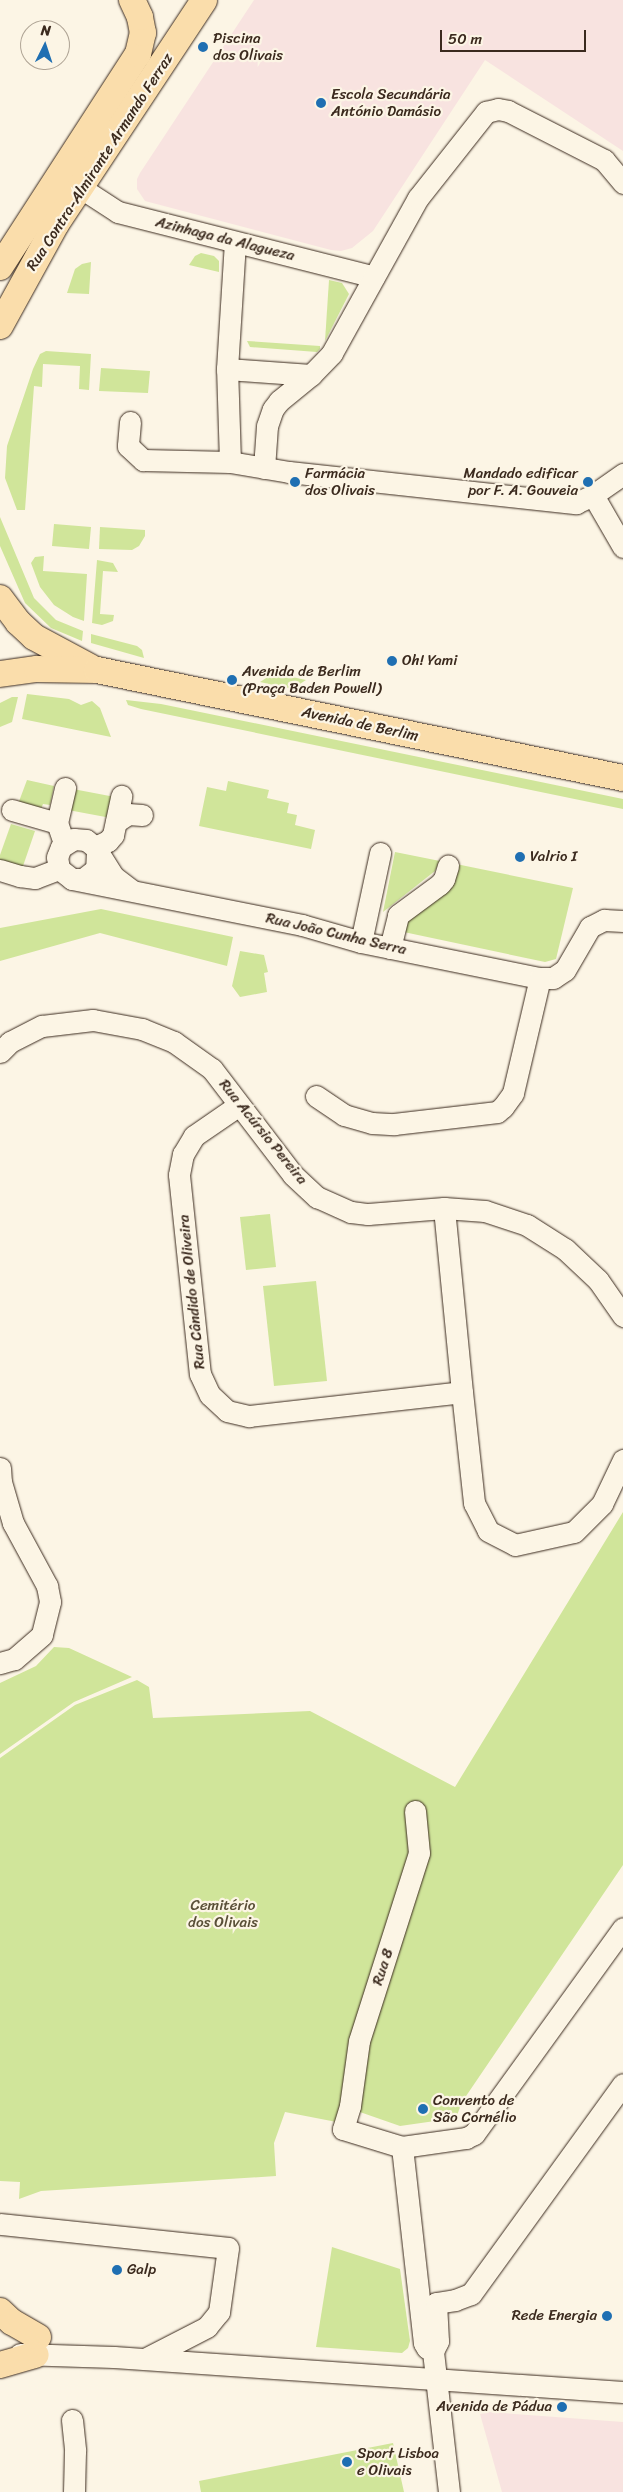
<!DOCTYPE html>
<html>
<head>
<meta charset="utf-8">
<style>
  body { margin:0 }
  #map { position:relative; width:623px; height:2492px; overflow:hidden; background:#fcf5e5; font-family:Sriracha,sans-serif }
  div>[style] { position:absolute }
  .built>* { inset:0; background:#f8e3e0 }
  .green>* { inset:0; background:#d0e59a }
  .roads { filter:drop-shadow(0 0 1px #3b2a1e) drop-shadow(0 0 1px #3b2a1e) }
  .minor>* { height:21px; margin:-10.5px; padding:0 10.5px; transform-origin:10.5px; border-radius:10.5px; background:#fcf5e5 }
  .major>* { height:26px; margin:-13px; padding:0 13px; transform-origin:13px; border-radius:13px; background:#faddab }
  .dots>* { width:14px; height:14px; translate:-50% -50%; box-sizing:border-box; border:2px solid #fcf5e5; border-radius:50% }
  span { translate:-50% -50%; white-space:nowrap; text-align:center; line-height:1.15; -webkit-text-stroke:4.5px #fcf5e5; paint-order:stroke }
  .poi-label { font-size:15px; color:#3b2a1e }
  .left { translate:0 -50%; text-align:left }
  .right { translate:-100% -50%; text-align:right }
  .street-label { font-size:15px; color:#3b2a1e }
  .park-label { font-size:15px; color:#594f37 }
  .north { position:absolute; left:20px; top:20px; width:50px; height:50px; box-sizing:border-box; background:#fcf5e5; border:1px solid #afa495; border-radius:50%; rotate:4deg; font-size:14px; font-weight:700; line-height:20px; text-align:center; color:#3b2a1e }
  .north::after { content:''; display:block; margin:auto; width:18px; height:22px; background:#1f6fb2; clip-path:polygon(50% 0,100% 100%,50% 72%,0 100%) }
  .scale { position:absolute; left:440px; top:30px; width:146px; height:22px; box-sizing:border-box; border:2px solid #3b2a1e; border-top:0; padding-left:6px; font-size:15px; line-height:18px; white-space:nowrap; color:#3b2a1e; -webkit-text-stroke:4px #fcf5e5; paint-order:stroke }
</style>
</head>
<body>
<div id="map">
  <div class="built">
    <i style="clip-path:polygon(254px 0,623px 0,623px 151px,485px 60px,373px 231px,352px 248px,341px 251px,331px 250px,145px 201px,137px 189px,137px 179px,140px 173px)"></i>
    <i style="clip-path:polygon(489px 2412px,623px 2422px,623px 2492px,502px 2492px,480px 2414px)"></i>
  </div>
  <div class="green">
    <i style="clip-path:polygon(201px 253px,214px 256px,219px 261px,219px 272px,189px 265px,195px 256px)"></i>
    <i style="clip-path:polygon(91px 262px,89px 294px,67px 293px,75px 269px,82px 264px)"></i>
    <i style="clip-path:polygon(329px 280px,342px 283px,349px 294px,325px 341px)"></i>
    <i style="clip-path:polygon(247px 341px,320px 346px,320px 349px,317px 352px,250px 347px)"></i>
    <i style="clip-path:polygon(46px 351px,91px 354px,89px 390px,79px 389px,80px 366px,43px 364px,42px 387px,34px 386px,25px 510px,17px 510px,5px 478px,7px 446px,33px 369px,40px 354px)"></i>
    <i style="clip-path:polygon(101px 368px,150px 371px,148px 393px,99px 391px)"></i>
    <i style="clip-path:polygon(0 517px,34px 598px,56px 620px,83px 631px,82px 641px,51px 628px,25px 603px,0 546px)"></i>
    <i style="clip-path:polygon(54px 524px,91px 527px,89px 549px,52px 546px)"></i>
    <i style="clip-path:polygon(100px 527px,145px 530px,145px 536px,139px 546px,132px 550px,99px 549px)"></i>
    <i style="clip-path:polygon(44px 556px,43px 571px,87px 574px,84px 621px,73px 617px,54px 605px,40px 587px,31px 563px,35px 557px)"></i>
    <i style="clip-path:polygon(97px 560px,113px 563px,118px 572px,103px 571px,100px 614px,114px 615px,113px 621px,102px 625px,92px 623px)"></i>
    <i style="clip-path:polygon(91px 634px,137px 646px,142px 650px,144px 658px,91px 643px)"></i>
    <i style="clip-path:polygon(274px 673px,306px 680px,292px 689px,260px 682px)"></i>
    <i style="clip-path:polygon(27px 694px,69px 699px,81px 705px,92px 701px,100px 708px,111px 737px,22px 719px)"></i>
    <i style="clip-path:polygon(12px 697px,18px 697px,12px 722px,0 727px,0 703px)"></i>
    <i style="clip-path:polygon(126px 700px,161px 704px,623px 799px,623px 809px,141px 709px,128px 705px)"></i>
    <i style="clip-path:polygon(27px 780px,54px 786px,50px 805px,43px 804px,40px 811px,18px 804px)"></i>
    <i style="clip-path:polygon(228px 781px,269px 790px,267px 798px,289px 803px,287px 813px,297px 815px,295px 825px,315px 830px,311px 849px,199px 826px,207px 787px,226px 791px)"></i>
    <i style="clip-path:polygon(73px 789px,115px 797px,111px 818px,68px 810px)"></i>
    <i style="clip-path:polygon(11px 824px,35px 831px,22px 869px,0 862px,0 855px)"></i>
    <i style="clip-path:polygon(395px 852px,440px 861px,435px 871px,383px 912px)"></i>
    <i style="clip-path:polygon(456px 864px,573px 888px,556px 959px,545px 962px,399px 931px)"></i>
    <i style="clip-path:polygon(101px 909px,233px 937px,227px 966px,100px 933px,0 961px,0 928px)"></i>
    <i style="clip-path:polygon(240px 951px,264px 955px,268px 972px,264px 973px,267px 992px,240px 997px,232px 986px)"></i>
    <i style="clip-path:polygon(270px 1214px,276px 1267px,246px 1270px,240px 1217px)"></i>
    <i style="clip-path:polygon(316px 1281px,327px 1381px,274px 1386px,263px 1286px)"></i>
    <i style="clip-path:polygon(623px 1512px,623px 1865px,462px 2102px,456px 2118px,400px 2126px,357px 2111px,352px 2125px,285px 2112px,274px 2143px,276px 2176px,41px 2191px,19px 2199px,20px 2182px,0 2181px,0 1758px,75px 1705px,137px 1680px,149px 1687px,153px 1718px,310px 1711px,455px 1787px)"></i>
    <i style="clip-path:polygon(54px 1647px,69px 1648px,132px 1677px,74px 1702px,0 1754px,0 1683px,36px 1666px)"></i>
    <i style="clip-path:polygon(332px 2247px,400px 2269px,410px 2341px,408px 2348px,402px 2353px,316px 2347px)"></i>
    <i style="clip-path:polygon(393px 2443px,404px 2492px,201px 2492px,199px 2481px)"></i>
  </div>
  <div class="roads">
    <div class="minor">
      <i style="left:81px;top:188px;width:44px;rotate:33deg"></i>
      <i style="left:118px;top:212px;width:264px;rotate:14.2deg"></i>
      <i style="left:227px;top:369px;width:84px;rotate:4.1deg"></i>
      <i style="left:130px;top:422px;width:24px;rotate:95deg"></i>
      <i style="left:128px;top:446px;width:21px;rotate:43deg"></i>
      <i style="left:143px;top:460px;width:87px;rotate:1.3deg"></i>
      <i style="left:230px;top:462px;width:60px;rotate:9.6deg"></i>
      <i style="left:289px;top:472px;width:289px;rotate:6.2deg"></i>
      <i style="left:576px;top:503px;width:19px;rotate:-25deg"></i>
      <i style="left:593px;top:495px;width:37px;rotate:-35deg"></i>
      <i style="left:230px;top:462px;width:93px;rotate:-91.8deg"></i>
      <i style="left:227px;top:369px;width:127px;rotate:-86.4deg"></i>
      <i style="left:264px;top:468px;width:42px;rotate:-85.9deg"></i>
      <i style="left:267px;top:426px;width:18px;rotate:-71deg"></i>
      <i style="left:273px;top:409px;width:10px;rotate:-53deg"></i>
      <i style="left:279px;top:401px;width:41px;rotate:-39.1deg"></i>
      <i style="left:311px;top:375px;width:30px;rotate:-46deg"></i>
      <i style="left:332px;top:353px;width:177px;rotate:-61deg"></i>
      <i style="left:418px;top:198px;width:110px;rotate:-51.7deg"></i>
      <i style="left:486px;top:112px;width:12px;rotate:-14deg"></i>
      <i style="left:498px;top:109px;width:10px;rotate:11deg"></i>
      <i style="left:508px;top:111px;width:108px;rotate:27deg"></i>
      <i style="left:604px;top:160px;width:30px;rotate:50deg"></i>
      <i style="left:593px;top:495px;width:60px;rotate:60deg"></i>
      <i style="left:12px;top:810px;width:47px;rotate:16.1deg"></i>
      <i style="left:116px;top:822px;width:14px;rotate:-34deg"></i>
      <i style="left:128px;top:814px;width:14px;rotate:4deg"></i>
      <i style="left:64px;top:843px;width:21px;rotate:-109deg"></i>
      <i style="left:57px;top:823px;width:36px;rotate:-77deg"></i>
      <i style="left:95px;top:847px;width:14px;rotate:-25deg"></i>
      <i style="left:108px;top:841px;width:8px;rotate:-50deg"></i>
      <i style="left:113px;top:835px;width:40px;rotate:-78deg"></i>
      <i style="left:97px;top:852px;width:17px;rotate:93deg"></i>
      <i style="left:96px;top:869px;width:16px;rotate:142deg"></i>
      <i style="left:83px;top:879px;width:11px;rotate:180deg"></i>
      <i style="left:72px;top:879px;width:16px;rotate:-142deg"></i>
      <i style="left:59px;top:869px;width:12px;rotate:-99deg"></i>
      <i style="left:57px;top:857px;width:11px;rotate:-68deg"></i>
      <i style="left:61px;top:847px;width:15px;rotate:-32deg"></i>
      <i style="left:74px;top:839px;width:12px;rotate:5deg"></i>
      <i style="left:86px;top:840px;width:11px;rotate:38deg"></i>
      <i style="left:95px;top:847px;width:36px;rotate:58deg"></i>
      <i style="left:114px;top:877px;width:21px;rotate:37deg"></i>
      <i style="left:0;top:870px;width:21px;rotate:17deg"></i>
      <i style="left:20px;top:876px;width:15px;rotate:8deg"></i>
      <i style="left:35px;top:878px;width:26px;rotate:-21deg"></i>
      <i style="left:72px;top:879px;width:235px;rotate:11.3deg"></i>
      <i style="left:302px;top:925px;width:61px;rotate:16.1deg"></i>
      <i style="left:361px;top:942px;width:183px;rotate:11.4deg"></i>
      <i style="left:540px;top:978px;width:13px"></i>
      <i style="left:553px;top:978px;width:14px;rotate:-34deg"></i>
      <i style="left:565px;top:970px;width:50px;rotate:-59.8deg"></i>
      <i style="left:590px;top:927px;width:16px;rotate:-27deg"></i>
      <i style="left:604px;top:920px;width:19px;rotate:3deg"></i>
      <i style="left:361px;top:942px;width:91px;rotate:-77.9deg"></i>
      <i style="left:390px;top:948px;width:34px;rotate:-76deg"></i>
      <i style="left:398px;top:915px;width:52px;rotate:-36.4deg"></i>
      <i style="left:440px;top:884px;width:6px;rotate:-51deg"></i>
      <i style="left:444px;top:879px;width:14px;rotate:-73deg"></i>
      <i style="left:0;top:1052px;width:14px;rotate:-45deg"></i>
      <i style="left:10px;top:1042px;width:36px;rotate:-27deg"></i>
      <i style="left:42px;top:1026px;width:51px;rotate:-6.7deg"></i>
      <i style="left:93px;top:1020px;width:50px;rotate:10.4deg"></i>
      <i style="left:142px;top:1029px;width:35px;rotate:22deg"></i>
      <i style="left:174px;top:1042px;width:47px;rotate:35.4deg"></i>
      <i style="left:212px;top:1069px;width:133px;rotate:52.6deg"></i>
      <i style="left:293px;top:1175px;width:33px;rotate:43deg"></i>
      <i style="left:317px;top:1197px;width:37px;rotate:24deg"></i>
      <i style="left:351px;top:1212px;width:17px;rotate:7deg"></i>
      <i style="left:368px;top:1214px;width:76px;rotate:-4.5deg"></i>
      <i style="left:444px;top:1208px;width:41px;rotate:4.2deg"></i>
      <i style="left:485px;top:1211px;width:44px;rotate:18.4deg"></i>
      <i style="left:527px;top:1225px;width:45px;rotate:32.3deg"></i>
      <i style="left:565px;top:1249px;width:45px;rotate:43.2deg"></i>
      <i style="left:598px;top:1280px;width:44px;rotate:55.2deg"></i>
      <i style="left:316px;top:1096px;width:34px;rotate:34deg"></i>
      <i style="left:344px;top:1115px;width:29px;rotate:16deg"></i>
      <i style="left:372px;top:1123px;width:22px;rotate:3deg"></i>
      <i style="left:394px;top:1124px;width:104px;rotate:-6.6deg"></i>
      <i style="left:497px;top:1112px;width:8px;rotate:-40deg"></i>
      <i style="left:503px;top:1107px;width:17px;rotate:-54deg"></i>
      <i style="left:513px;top:1093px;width:118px;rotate:-76.8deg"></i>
      <i style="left:239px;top:1105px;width:55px;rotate:145.4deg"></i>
      <i style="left:194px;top:1136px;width:21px;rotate:121deg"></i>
      <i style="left:183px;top:1154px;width:21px;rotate:101deg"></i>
      <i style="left:179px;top:1175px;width:200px;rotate:84deg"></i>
      <i style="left:200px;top:1374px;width:23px;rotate:65deg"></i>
      <i style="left:210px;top:1395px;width:23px;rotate:43deg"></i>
      <i style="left:227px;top:1411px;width:23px;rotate:13deg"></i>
      <i style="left:249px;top:1416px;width:214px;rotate:-6.4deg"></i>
      <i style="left:462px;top:1392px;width:185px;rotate:-95.6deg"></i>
      <i style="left:462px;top:1392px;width:112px;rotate:83.8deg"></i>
      <i style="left:474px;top:1503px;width:31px;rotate:63deg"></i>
      <i style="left:488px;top:1531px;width:30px;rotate:27deg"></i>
      <i style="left:515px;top:1545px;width:60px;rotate:-12.4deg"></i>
      <i style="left:574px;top:1532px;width:40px;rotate:-45deg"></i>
      <i style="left:602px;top:1504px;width:49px;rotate:-64.5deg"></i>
      <i style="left:0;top:1468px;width:14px;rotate:86deg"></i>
      <i style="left:1px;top:1482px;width:43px;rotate:73.7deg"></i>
      <i style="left:13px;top:1523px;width:72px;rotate:61.6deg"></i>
      <i style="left:47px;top:1586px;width:16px;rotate:79deg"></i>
      <i style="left:50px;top:1602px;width:34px;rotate:104deg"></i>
      <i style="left:42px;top:1635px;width:37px;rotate:139deg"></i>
      <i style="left:14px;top:1659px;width:15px;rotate:164deg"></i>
      <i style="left:415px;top:1811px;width:42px;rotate:84.6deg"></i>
      <i style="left:419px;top:1853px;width:197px;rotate:107.7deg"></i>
      <i style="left:359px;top:2041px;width:66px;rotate:97.9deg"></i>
      <i style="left:350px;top:2106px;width:24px;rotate:107deg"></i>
      <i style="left:343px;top:2129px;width:62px;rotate:17deg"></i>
      <i style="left:402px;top:2147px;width:65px;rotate:-8deg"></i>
      <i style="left:466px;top:2138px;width:9px;rotate:-27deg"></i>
      <i style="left:474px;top:2134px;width:254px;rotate:-54.1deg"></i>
      <i style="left:402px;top:2147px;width:197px;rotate:83.6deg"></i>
      <i style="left:424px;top:2343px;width:6px;rotate:59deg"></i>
      <i style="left:427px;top:2348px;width:7px;rotate:27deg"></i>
      <i style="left:0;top:2224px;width:229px;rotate:6deg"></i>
      <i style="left:228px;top:2248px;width:65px;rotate:98deg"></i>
      <i style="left:219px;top:2312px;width:19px;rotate:129deg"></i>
      <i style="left:207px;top:2327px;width:68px;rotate:152.7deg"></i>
      <i style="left:20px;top:2354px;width:94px;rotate:1.8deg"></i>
      <i style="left:114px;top:2357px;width:510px;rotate:3.93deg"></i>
      <i style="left:72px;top:2420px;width:31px;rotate:84deg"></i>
      <i style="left:75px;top:2451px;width:41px;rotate:91.4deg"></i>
      <i style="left:449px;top:2492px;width:142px;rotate:-96.5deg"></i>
      <i style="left:433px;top:2351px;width:11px;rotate:-63deg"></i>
      <i style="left:438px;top:2341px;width:38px;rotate:-93deg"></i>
      <i style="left:436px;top:2303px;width:19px;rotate:-9deg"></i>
      <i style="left:455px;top:2300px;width:17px;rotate:-21deg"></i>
      <i style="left:471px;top:2294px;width:259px;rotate:-54.1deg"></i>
    </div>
    <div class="major">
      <i style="left:0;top:267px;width:254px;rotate:-57.1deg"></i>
      <i style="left:138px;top:54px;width:22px;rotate:-77deg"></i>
      <i style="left:143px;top:33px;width:16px;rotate:-101deg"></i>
      <i style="left:140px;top:17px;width:19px;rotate:-115deg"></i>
      <i style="left:0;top:326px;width:116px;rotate:-61.2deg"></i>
      <i style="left:56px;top:224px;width:268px;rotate:-56.5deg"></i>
      <i style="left:0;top:598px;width:30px;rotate:53deg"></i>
      <i style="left:18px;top:622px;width:22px;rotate:43deg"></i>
      <i style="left:34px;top:637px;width:64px;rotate:28.2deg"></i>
      <i style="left:0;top:674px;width:37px;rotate:-8deg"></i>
      <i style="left:37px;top:669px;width:60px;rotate:1deg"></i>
      <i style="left:97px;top:670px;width:537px;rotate:11.6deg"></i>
      <i style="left:0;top:2311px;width:16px;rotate:43deg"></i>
      <i style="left:12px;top:2322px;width:30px;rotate:30deg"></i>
      <i style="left:0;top:2365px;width:37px;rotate:-16deg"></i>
    </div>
  </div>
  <div class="dots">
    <i style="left:203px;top:47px;background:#1f6fb2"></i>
    <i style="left:321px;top:103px;background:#1f6fb2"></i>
    <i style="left:295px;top:482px;background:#1f6fb2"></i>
    <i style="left:588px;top:482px;background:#1f6fb2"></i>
    <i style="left:392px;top:661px;background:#1f6fb2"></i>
    <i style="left:232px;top:680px;background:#1f6fb2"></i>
    <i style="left:520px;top:857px;background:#1f6fb2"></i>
    <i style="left:423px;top:2109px;background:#1f6fb2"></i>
    <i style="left:117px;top:2270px;background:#1f6fb2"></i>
    <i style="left:607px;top:2316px;background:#1f6fb2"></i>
    <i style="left:562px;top:2407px;background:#1f6fb2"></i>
    <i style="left:347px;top:2462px;background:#1f6fb2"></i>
  </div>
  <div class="poi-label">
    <span class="left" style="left:213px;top:47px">Piscina<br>dos Olivais</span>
    <span class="left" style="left:331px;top:103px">Escola Secundária<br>António Damásio</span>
    <span class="left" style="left:305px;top:482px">Farmácia<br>dos Olivais</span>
    <span class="right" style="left:578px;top:482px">Mandado edificar<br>por F. A. Gouveia</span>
    <span class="left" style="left:402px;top:661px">Oh! Yami</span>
    <span class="left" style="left:242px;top:680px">Avenida de Berlim<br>(Praça Baden Powell)</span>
    <span class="left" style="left:530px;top:857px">Valrio I</span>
    <span class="left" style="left:433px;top:2109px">Convento de<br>São Cornélio</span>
    <span class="left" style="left:127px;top:2270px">Galp</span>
    <span class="right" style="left:597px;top:2316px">Rede Energia</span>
    <span class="right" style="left:552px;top:2407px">Avenida de Pádua</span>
    <span class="left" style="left:357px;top:2462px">Sport Lisboa<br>e Olivais</span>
  </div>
  <div class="street-label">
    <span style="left:100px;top:162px;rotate:-57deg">Rua Contra-Almirante Armando Ferraz</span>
    <span style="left:225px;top:239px;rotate:14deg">Azinhaga da Alagueza</span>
    <span style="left:360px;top:724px;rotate:12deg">Avenida de Berlim</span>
    <span style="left:336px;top:934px;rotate:13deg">Rua João Cunha Serra</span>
    <span style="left:263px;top:1132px;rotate:51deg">Rua Acúrsio Pereira</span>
    <span style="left:192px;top:1292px;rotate:-96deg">Rua Cândido de Oliveira</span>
    <span style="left:383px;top:1967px;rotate:-72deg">Rua 8</span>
  </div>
  <div class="park-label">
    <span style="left:223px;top:1914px">Cemitério<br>dos Olivais</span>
  </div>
  <div class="north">N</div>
  <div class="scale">50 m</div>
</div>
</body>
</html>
